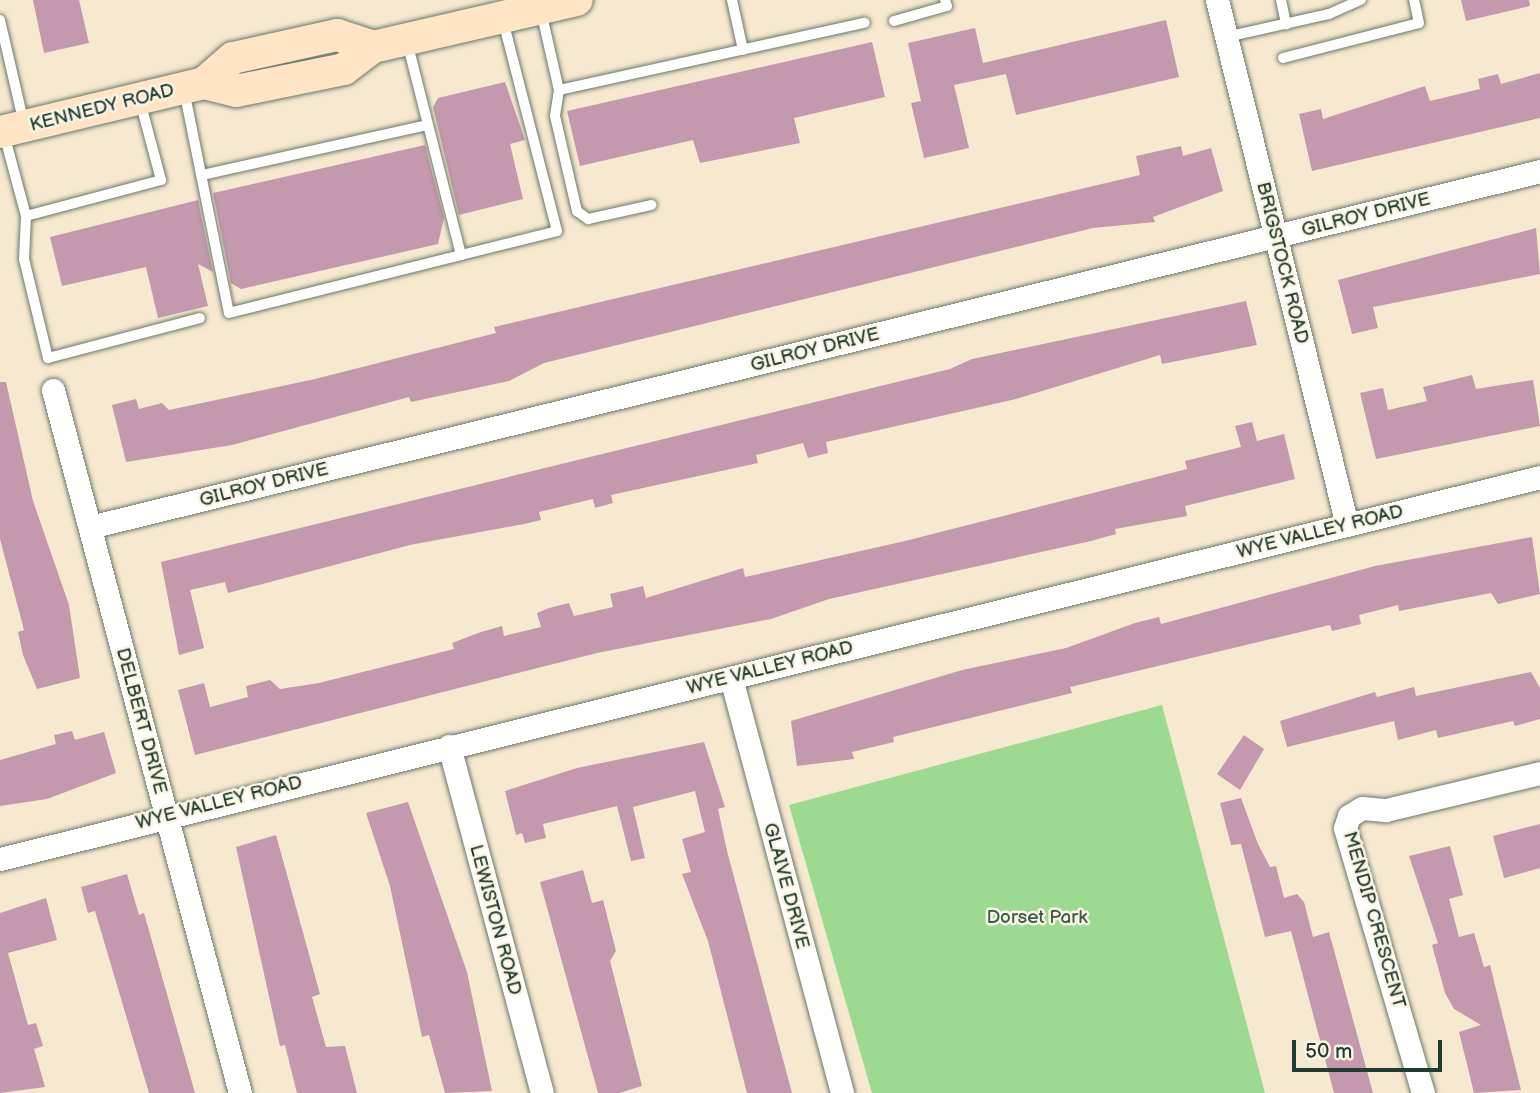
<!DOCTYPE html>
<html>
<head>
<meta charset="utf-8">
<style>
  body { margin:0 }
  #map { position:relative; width:1540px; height:1093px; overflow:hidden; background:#f6e9d0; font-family:"Balsamiq Sans",sans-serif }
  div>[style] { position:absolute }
  .green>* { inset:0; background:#9bda90 }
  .building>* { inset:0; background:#c498ad }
  .roads { filter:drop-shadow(0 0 2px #6a796b) drop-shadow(0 0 2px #6a796b) }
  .lane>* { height:10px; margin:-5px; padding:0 5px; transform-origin:5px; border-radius:5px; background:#fff }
  .street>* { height:23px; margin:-11.5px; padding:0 11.5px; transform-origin:11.5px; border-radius:11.5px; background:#fff }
  .secondary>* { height:32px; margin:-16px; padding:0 16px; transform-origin:16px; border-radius:16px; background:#ffe4c6 }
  span { translate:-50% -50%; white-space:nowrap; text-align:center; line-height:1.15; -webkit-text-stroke:5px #fcf5e5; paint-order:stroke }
  .street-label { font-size:19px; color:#1f3d34 }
  .park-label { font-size:19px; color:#385c46 }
  .scale { position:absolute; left:1292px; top:1040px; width:150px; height:32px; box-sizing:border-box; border:4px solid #1f3d34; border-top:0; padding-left:9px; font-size:21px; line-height:24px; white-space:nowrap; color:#1f3d34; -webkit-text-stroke:5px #fcf5e5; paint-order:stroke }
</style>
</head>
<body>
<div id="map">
  <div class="green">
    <i style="clip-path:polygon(1162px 705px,1265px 1093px,872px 1093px,789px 805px)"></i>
  </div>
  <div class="building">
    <i style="clip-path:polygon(33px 0,79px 0,89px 43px,44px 53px)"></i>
    <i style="clip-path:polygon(1461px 0,1529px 0,1530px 6px,1466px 21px)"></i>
    <i style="clip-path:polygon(1166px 20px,1179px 77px,1016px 115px,1006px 74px,954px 85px,969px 148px,924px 158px,911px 103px,921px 101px,908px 43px,975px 28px,983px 63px)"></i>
    <i style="clip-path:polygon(872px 42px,885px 97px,794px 118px,800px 143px,700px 163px,693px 140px,580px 166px,567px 111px)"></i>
    <i style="clip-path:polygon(1540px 73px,1540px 118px,1312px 171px,1299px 114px,1321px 109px,1323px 119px,1425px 86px,1430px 101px,1480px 89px,1478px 79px,1498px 74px,1501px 84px)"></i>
    <i style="clip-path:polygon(505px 82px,525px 140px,510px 144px,523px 199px,459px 215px,433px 107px,438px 98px)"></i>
    <i style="clip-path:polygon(425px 145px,444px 218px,438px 244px,241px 289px,231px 283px,213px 193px)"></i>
    <i style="clip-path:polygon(1181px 146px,1183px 156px,1211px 148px,1223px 191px,1153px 217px,1155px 222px,1093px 228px,544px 363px,509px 381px,411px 402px,409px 397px,232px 445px,126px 462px,112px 405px,136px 399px,139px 409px,162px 403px,169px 410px,315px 379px,496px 333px,494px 327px,1140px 175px,1136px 156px)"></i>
    <i style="clip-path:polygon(198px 200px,213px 272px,198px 264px,208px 306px,158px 318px,146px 267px,62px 286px,50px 237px)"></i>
    <i style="clip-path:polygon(1536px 228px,1540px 274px,1373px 307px,1378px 328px,1352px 334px,1338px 280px)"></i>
    <i style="clip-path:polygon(1246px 301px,1257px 345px,1162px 364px,1160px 355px,1016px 399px,826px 442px,828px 453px,808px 458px,803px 443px,756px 455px,758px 463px,611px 495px,613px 503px,595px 508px,593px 499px,539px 512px,541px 520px,524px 524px,410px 545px,228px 593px,225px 582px,190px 590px,204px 648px,179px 655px,161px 562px,950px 369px,972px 359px)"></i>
    <i style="clip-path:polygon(1472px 375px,1476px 389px,1533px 380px,1540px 426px,1376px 459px,1360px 393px,1383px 388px,1388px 410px,1427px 401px,1423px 387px)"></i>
    <i style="clip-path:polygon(0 382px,6px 382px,33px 501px,69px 605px,80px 678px,37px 689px,23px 655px,18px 632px,24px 630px,0 539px)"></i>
    <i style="clip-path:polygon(1252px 422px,1257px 441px,1284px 434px,1295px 479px,1185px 506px,1187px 516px,1115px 529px,1116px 534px,1091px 541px,829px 599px,771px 619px,597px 653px,195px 755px,178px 690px,204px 683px,210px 707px,248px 697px,246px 686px,270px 680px,280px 689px,319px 683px,454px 649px,452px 643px,481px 632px,502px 626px,504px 636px,541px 627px,537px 613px,549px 608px,569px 603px,574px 616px,613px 607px,610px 594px,643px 586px,646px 598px,743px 568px,745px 577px,905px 541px,1187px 469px,1185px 461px,1241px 447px,1235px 426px)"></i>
    <i style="clip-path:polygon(1532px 537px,1540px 594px,1498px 604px,1491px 593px,1399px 611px,1398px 605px,1359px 615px,1361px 624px,1332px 631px,1330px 625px,1070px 687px,1072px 693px,893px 737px,894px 742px,852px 752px,854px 759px,797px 766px,791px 721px,962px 670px,1066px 648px,1135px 623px,1159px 617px,1161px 624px,1375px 566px)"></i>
    <i style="clip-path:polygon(1531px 672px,1540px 688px,1540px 719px,1515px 726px,1513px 721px,1438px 738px,1436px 730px,1398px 740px,1394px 721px,1287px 747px,1280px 721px,1375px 692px,1377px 697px,1414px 687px,1416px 696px)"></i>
    <i style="clip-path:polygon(72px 731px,75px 740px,104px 732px,116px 773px,47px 799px,0 806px,0 760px,56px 744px,54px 735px)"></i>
    <i style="clip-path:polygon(1244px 735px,1264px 749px,1240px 790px,1217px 774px)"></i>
    <i style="clip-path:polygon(704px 742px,725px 807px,718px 809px,727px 851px,792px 1093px,747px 1093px,708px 941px,682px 874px,691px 872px,682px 839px,705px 832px,695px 791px,633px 807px,645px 858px,631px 861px,617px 806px,543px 824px,546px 838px,525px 843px,522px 833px,516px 835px,505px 791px,577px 768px)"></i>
    <i style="clip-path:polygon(1241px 798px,1258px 844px,1270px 867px,1276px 866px,1284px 898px,1297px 894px,1304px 902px,1313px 937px,1329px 932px,1373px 1093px,1334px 1093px,1291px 931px,1265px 937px,1241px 844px,1231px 845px,1220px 803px)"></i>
    <i style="clip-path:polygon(408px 802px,467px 972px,492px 1091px,445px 1093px,429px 1035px,422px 1037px,390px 886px,366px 813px)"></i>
    <i style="clip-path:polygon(1540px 824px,1540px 868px,1504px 878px,1493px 836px)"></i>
    <i style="clip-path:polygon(276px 835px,320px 994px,312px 997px,326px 1047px,345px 1046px,357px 1093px,297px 1093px,285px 1045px,280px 1046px,236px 847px)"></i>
    <i style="clip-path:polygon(1450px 846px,1463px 895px,1449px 899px,1459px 937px,1474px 933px,1484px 967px,1490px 965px,1521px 1090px,1474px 1093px,1459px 1032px,1481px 1025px,1454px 1009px,1445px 993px,1432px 945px,1438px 943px,1409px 856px)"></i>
    <i style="clip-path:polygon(583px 870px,592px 903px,603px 900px,616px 951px,610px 961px,642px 1086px,619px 1093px,598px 1093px,540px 882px)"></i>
    <i style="clip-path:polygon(127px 874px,139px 915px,144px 913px,195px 1093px,149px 1093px,95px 911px,88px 913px,81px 887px)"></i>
    <i style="clip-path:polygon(46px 898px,57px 940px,8px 953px,28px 1025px,36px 1023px,43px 1046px,34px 1049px,45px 1087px,0 1093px,0 913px)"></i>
  </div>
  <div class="roads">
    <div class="lane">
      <i style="left:732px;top:0;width:51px;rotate:77.6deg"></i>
      <i style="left:1281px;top:0;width:25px;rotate:78deg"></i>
      <i style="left:541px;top:11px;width:81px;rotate:77.2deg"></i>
      <i style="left:559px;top:90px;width:26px;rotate:99deg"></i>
      <i style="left:555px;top:116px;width:98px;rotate:77deg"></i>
      <i style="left:577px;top:211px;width:14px;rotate:36deg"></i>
      <i style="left:588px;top:219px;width:65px;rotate:-12.5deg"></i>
      <i style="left:0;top:20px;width:107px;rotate:77deg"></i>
      <i style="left:894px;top:21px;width:55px;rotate:-15.8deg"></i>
      <i style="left:947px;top:6px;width:6px;rotate:-108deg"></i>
      <i style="left:1226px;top:37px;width:106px;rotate:-12.6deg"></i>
      <i style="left:1329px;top:14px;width:35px;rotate:-24deg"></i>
      <i style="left:1283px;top:58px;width:140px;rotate:-14.4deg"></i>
      <i style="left:1419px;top:23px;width:24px;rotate:-102deg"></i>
      <i style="left:184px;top:90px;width:227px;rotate:78.6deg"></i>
      <i style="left:229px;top:313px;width:239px;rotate:-14deg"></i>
      <i style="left:461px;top:255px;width:221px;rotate:-104.2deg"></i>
      <i style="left:559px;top:90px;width:313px;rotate:-12.4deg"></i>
      <i style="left:4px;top:134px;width:85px;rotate:75deg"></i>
      <i style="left:26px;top:216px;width:140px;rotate:-14.9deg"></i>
      <i style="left:161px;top:180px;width:82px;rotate:-104.9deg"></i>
      <i style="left:202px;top:175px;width:231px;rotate:-12.5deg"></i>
      <i style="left:26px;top:216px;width:43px;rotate:92.7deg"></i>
      <i style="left:24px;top:259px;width:102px;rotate:76.4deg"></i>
      <i style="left:48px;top:358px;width:157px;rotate:-14.7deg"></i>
      <i style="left:461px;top:255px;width:99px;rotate:-14deg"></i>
      <i style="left:557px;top:231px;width:217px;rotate:-104.4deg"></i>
    </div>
    <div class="street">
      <i style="left:1217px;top:0;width:541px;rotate:76.09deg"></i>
      <i style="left:53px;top:390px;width:727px;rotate:75.1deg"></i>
      <i style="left:90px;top:527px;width:1493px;rotate:-13.79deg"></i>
      <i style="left:731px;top:678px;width:430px;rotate:75deg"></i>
      <i style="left:449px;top:746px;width:359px;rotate:75deg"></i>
      <i style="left:0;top:859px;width:1587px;rotate:-13.93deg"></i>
      <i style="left:1423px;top:1093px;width:276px;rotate:-106.4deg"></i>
      <i style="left:1345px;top:828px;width:13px;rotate:-72deg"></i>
      <i style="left:1349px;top:816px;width:15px;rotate:-32deg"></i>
      <i style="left:1362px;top:808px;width:24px;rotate:5deg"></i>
      <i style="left:1386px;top:810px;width:158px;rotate:-13.5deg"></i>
    </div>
    <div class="secondary">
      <i style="left:204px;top:83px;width:38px;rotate:-41deg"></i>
      <i style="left:233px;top:58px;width:107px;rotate:-12.5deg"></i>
      <i style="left:337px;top:35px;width:38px;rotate:18deg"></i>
      <i style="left:0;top:132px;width:210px;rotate:-13.5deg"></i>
      <i style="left:204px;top:83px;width:33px;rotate:14deg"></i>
      <i style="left:236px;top:91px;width:110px;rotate:-11.5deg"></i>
      <i style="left:344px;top:69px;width:36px;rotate:-37deg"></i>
      <i style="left:373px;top:47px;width:209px;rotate:-13deg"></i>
    </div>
  </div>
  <div class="street-label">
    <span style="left:102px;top:108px;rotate:-14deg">KENNEDY ROAD</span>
    <span style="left:1366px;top:215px;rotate:-14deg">GILROY DRIVE</span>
    <span style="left:1282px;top:263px;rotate:76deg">BRIGSTOCK ROAD</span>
    <span style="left:815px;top:350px;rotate:-14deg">GILROY DRIVE</span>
    <span style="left:264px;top:485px;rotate:-14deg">GILROY DRIVE</span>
    <span style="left:1320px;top:532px;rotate:-14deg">WYE VALLEY ROAD</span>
    <span style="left:770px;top:668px;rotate:-14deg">WYE VALLEY ROAD</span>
    <span style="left:141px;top:721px;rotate:75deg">DELBERT DRIVE</span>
    <span style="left:219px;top:803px;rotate:-14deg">WYE VALLEY ROAD</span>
    <span style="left:786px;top:886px;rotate:75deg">GLAIVE DRIVE</span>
    <span style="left:495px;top:920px;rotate:75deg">LEWISTON ROAD</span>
    <span style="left:1374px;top:920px;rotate:74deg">MENDIP CRESCENT</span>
  </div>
  <div class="park-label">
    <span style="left:1037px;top:918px">Dorset Park</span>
  </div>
  <div class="scale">50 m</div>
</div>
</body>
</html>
